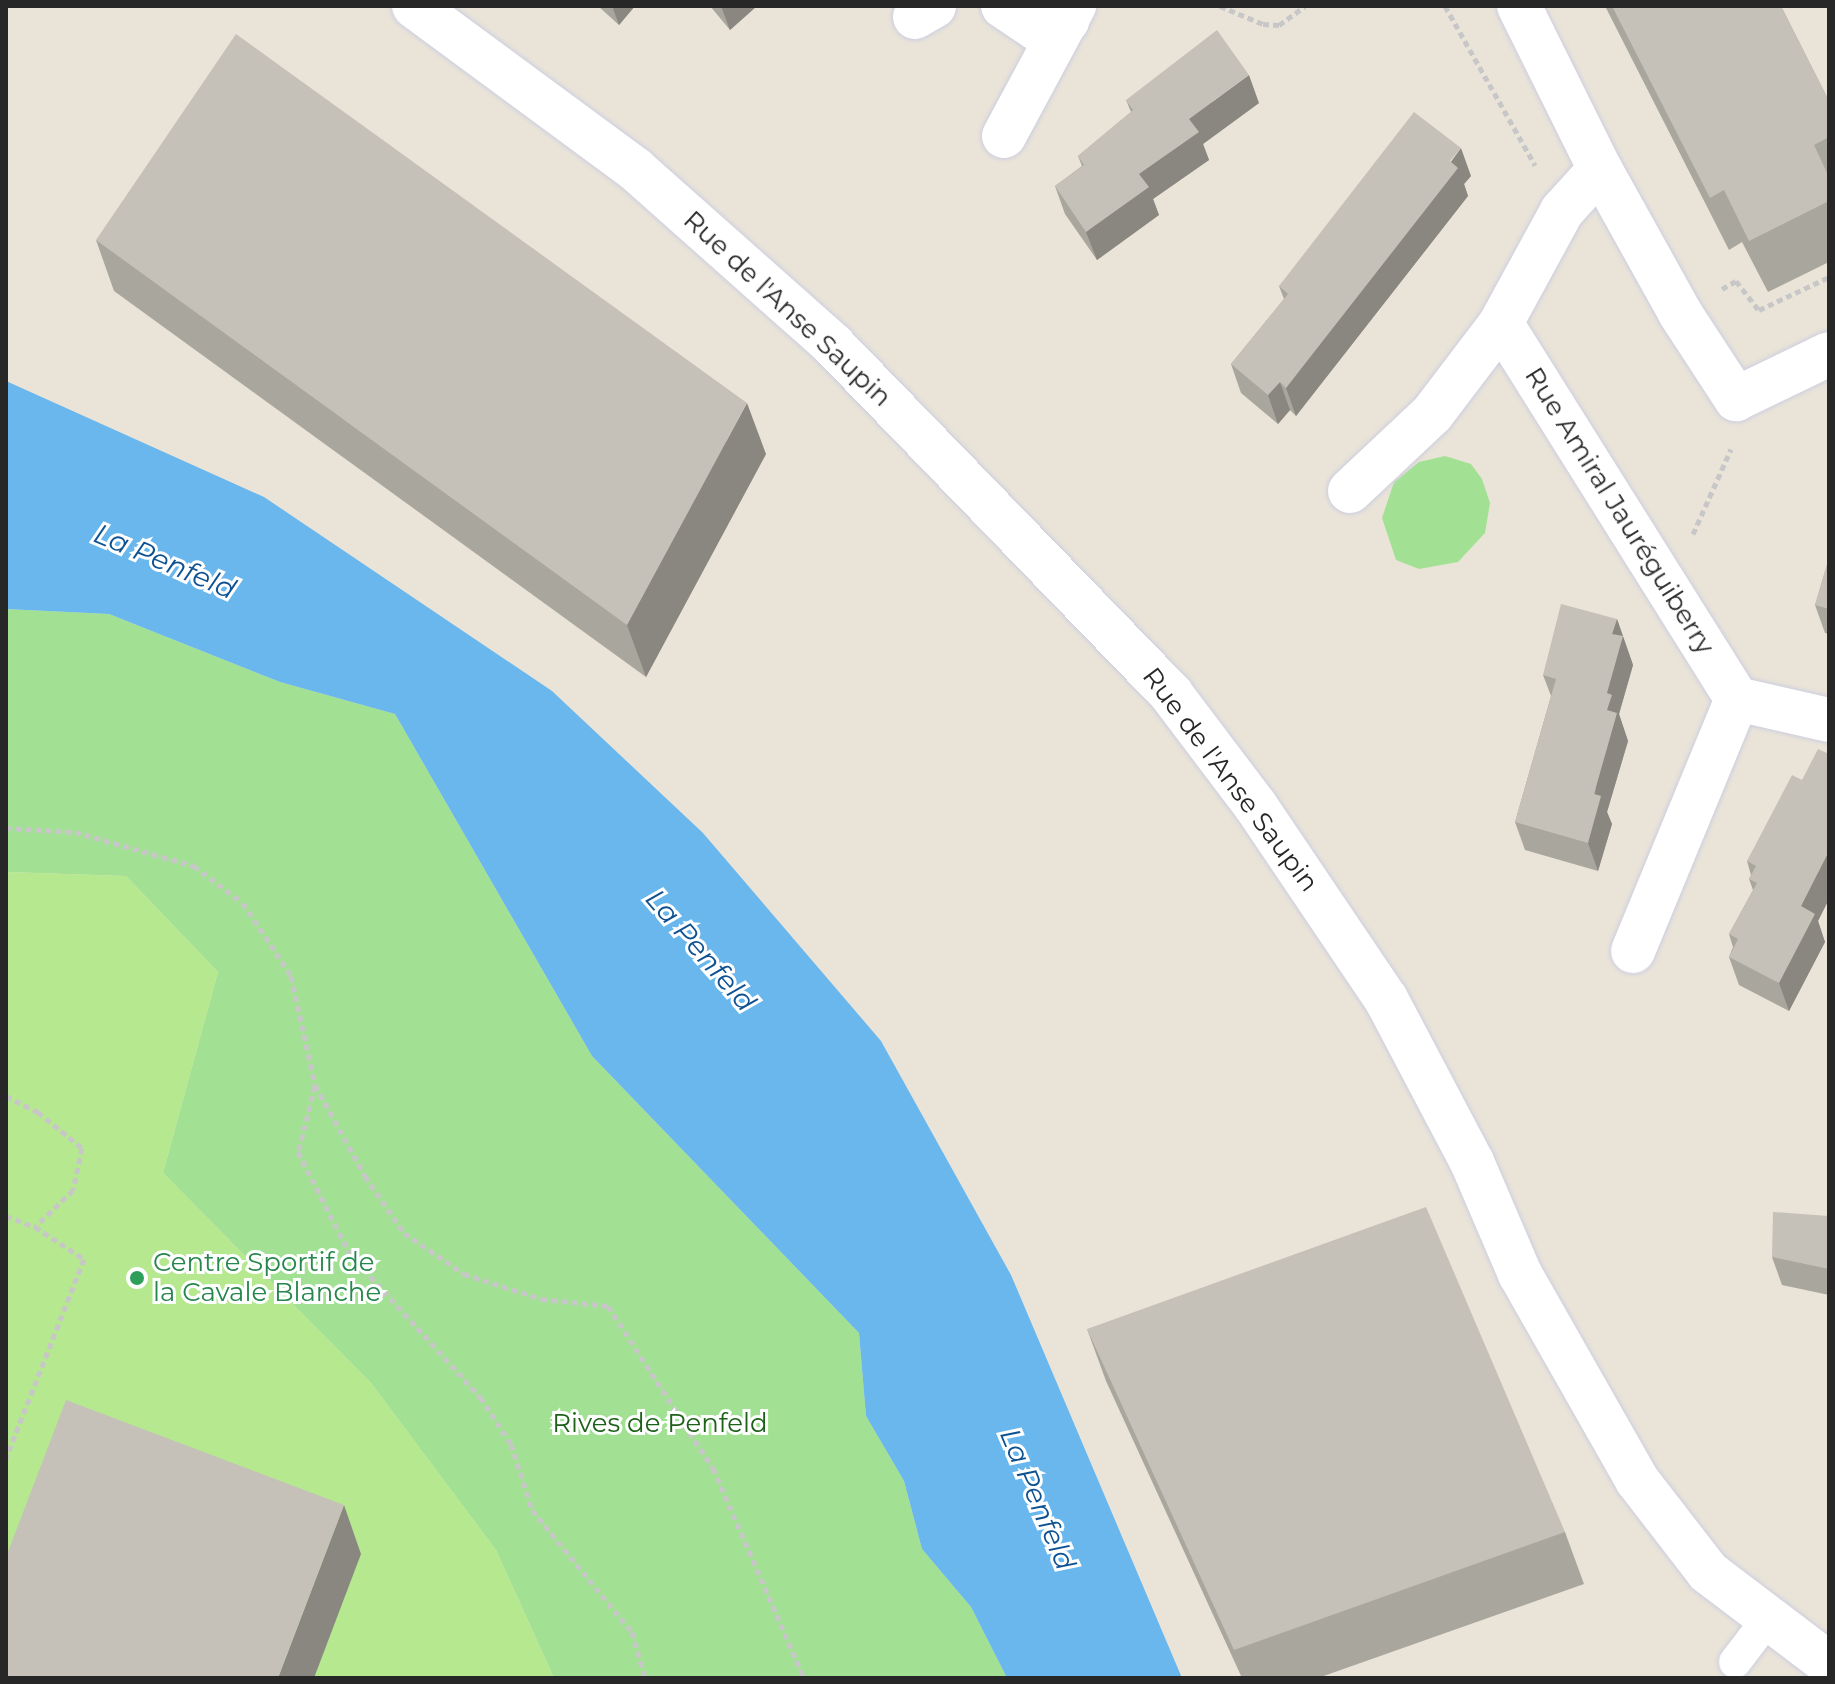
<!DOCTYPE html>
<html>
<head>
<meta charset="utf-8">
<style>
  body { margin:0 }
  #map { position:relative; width:1835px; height:1684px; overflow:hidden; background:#eae4d8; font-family:Montserrat,sans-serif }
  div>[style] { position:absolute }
  .green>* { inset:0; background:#a2e193 }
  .pitch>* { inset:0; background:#b5e88f }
  .water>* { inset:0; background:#69b7ed }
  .path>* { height:5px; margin-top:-2.5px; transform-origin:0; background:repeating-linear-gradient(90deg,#c7c7c7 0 6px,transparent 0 10px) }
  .roads { filter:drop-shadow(0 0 2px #cdcee0) drop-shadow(0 0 2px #cdcee0) }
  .service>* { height:32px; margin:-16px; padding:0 16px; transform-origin:16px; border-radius:16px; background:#fff }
  .minor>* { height:44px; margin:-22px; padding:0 22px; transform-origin:22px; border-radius:22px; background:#fff }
  .tertiary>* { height:44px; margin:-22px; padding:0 22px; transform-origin:22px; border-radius:22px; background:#fff }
  .wall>* { inset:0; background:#a9a69e }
  .shaded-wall>* { inset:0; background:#8a8781 }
  .building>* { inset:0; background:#c5c1b8 }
  .dots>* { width:22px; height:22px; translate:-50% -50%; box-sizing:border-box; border:4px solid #fff; border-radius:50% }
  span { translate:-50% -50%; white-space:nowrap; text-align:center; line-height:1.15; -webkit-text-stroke:6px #fff; paint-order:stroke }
  .street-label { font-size:26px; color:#272727 }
  .leisure-label { font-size:26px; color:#27864d }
  .left { translate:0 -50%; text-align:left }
  .park-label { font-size:26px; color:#1e6119 }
  .water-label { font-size:28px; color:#0e5293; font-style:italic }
  .frame { position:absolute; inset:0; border:8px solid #272727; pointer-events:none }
</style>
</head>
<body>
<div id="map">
  <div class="green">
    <i style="clip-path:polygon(1445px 456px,1471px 464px,1482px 479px,1490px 503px,1485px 533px,1458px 562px,1419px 569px,1396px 560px,1382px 518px,1394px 482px,1419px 462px)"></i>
    <i style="clip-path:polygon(6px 609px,109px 614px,280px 682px,395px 714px,592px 1056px,859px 1333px,866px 1416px,904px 1481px,922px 1549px,971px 1607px,1007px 1678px,554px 1678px,496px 1550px,371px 1383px,163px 1173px,218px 972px,126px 876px,6px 872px)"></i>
  </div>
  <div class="pitch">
    <i style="clip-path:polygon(6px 872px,126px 876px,218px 972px,163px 1173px,371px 1383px,496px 1550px,554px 1678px,6px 1678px)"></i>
  </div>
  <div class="water">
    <i style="clip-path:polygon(6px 381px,264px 497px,552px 691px,703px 833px,881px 1041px,1011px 1275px,1182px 1678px,1007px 1678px,971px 1607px,922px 1549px,904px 1481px,866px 1416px,859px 1333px,592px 1056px,395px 714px,280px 682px,109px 614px,6px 609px)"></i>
  </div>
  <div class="path">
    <i style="left:1220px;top:6px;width:47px;rotate:22.7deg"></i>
    <i style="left:1263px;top:24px;width:16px;rotate:4deg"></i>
    <i style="left:1279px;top:25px;width:32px;rotate:-36deg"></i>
    <i style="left:1445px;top:6px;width:183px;rotate:60.5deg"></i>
    <i style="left:1722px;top:289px;width:16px;rotate:-30deg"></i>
    <i style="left:1736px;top:281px;width:37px;rotate:52deg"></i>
    <i style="left:1759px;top:310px;width:77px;rotate:-25.2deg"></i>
    <i style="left:1693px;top:534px;width:93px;rotate:-65.9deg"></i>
    <i style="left:6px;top:828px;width:69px;rotate:3.3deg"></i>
    <i style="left:75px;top:832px;width:124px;rotate:15.9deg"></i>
    <i style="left:194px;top:866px;width:61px;rotate:37.1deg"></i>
    <i style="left:243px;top:903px;width:87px;rotate:56.7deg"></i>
    <i style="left:291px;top:976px;width:112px;rotate:77.6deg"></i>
    <i style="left:315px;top:1085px;width:104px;rotate:61.2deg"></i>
    <i style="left:365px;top:1176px;width:69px;rotate:55.6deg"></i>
    <i style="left:404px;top:1233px;width:73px;rotate:34.3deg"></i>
    <i style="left:464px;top:1274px;width:82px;rotate:17.8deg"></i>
    <i style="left:542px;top:1299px;width:66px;rotate:6.1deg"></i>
    <i style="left:608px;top:1306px;width:193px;rotate:57.1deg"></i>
    <i style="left:713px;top:1468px;width:229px;rotate:66.6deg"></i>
    <i style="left:315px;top:1086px;width:68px;rotate:104.4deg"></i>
    <i style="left:298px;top:1152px;width:114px;rotate:63deg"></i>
    <i style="left:350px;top:1254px;width:193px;rotate:47.7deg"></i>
    <i style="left:480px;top:1397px;width:56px;rotate:56.6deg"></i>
    <i style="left:511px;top:1444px;width:69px;rotate:72.3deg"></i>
    <i style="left:532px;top:1510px;width:158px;rotate:50.7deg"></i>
    <i style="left:632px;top:1632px;width:48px;rotate:74.2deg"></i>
    <i style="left:6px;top:1096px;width:36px;rotate:27deg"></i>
    <i style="left:38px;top:1112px;width:57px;rotate:39.3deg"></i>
    <i style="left:82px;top:1148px;width:43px;rotate:102.1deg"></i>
    <i style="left:73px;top:1190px;width:53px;rotate:135.8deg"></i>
    <i style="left:6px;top:1216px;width:31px;rotate:21deg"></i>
    <i style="left:35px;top:1227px;width:59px;rotate:33.1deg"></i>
    <i style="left:84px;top:1259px;width:214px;rotate:111.4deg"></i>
  </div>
  <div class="roads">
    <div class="service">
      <i style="left:1735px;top:1662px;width:53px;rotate:-52.7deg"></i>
    </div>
    <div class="minor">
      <i style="left:1003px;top:6px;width:40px;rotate:34deg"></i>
      <i style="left:1036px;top:28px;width:32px;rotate:-13deg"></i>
      <i style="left:1519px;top:6px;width:182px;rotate:63.6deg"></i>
      <i style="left:1600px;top:169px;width:165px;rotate:60.9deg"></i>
      <i style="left:1680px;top:313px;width:103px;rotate:56.9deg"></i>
      <i style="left:1736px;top:399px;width:103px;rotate:-25.8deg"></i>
      <i style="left:915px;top:17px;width:22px;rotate:-30deg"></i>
      <i style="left:1004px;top:136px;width:148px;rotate:-61.7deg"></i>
      <i style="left:1600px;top:169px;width:57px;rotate:132.1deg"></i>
      <i style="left:1562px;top:211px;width:128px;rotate:118.6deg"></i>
      <i style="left:1501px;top:323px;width:444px;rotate:57.9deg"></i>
      <i style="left:1737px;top:699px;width:94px;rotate:12.9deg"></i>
      <i style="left:1350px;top:491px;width:112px;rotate:-43.2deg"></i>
      <i style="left:1432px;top:414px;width:114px;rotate:-52.8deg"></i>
      <i style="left:1633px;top:951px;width:273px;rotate:-67.6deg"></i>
    </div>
    <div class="tertiary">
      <i style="left:414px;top:6px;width:275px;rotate:36.4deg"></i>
      <i style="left:635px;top:169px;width:265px;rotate:41.6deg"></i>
      <i style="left:833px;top:345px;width:486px;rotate:45.9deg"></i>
      <i style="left:1171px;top:694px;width:139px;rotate:52.9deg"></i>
      <i style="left:1255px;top:805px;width:234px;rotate:56deg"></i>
      <i style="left:1386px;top:999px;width:184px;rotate:62.2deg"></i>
      <i style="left:1472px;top:1162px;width:122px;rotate:66.8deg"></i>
      <i style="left:1520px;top:1274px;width:237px;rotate:60.4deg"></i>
      <i style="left:1637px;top:1480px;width:116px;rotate:52.3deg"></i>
      <i style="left:1708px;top:1572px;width:152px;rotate:37.2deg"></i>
    </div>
  </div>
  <div class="wall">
    <i style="clip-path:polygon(598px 6px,635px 6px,619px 25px)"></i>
    <i style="clip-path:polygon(710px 6px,757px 6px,730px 30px)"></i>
    <i style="clip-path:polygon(1605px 6px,1781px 6px,1829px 101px,1829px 262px,1768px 292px,1742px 242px,1729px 250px)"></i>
    <i style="clip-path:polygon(1126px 100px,1259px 103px,1203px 144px,1209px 160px,1153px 199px,1159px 215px,1097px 260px,1065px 214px,1055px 186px,1082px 166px,1078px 156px,1131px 112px)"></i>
    <i style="clip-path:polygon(1471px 176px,1464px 184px,1468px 196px,1296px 416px,1290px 410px,1278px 424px,1241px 393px,1231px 364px,1284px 299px,1279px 286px)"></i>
    <i style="clip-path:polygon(96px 240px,766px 454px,646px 677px,114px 291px)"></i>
    <i style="clip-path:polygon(1829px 558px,1829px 634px,1825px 633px,1815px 605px)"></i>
    <i style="clip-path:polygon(1617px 619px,1633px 665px,1619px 714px,1628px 741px,1607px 812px,1612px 824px,1598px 871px,1525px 850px,1515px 822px,1551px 696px,1543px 675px)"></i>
    <i style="clip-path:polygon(1829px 754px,1829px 899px,1818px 921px,1825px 942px,1789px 1011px,1739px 985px,1729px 957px,1733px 947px,1729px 934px,1753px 890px,1749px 879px,1751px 875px,1747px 861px,1802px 780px)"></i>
    <i style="clip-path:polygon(1829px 1216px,1829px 1295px,1782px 1285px,1772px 1257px)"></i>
    <i style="clip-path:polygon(1087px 1329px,1565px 1532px,1584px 1584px,1318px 1678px,1242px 1678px,1106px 1381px)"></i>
  </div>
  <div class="shaded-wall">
    <i style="clip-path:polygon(612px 6px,635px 6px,619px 25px)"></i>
    <i style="clip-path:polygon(721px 6px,757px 6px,730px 30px)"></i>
    <i style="clip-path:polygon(1249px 75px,1259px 103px,1203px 144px,1209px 160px,1153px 199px,1159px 215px,1097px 260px,1086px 232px,1189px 119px)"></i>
    <i style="clip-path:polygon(1461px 148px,1471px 176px,1464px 184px,1468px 196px,1296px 416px,1286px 388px)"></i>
    <i style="clip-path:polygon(1280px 382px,1290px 410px,1278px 424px,1268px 395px)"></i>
    <i style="clip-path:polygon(747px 403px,766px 454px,646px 677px,627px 625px)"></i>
    <i style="clip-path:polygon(1617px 619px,1633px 665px,1619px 714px,1628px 741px,1607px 812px,1612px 824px,1598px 871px,1588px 843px,1607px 710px,1607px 693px,1612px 634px)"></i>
    <i style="clip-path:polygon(1829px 851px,1829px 899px,1818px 921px,1825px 942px,1789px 1011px,1779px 983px,1801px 906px)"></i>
    <i style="clip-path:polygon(344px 1505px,361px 1554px,314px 1678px,278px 1678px)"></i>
  </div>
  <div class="building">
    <i style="clip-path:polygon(1612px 6px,1781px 6px,1829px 101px,1829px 137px,1814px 145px,1829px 177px,1829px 201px,1749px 241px,1724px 190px,1710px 198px)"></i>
    <i style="clip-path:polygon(1217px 30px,1249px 75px,1189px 119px,1199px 132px,1139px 174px,1149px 187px,1086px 232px,1055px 186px,1084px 165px,1078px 156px,1133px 110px,1126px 100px)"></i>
    <i style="clip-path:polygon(236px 34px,747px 403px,627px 625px,96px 240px)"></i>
    <i style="clip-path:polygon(1414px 112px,1461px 148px,1450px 161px,1458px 168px,1286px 388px,1280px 382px,1268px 395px,1231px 364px,1288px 294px,1279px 286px)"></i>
    <i style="clip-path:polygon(1829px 558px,1829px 609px,1815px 605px)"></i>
    <i style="clip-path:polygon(1561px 604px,1617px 619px,1612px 634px,1623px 636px,1607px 693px,1612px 695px,1607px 710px,1617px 713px,1594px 794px,1601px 796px,1588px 843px,1515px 822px,1556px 679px,1543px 675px)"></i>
    <i style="clip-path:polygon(1818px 749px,1829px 754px,1829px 851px,1801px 906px,1815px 914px,1779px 983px,1729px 957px,1738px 939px,1729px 934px,1757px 883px,1749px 879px,1756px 866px,1747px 861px,1792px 775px,1802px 780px)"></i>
    <i style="clip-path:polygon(1426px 1207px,1565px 1532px,1234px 1650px,1087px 1329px)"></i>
    <i style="clip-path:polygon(1773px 1212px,1829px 1216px,1829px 1269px,1772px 1257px)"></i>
    <i style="clip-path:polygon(66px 1400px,344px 1505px,278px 1678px,6px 1678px,6px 1557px)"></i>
  </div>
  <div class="dots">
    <i style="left:137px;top:1278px;background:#2e9e5b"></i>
  </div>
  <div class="street-label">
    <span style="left:787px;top:309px;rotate:43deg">Rue de l'Anse Saupin</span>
    <span style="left:1619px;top:511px;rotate:58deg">Rue Amiral Jauréguiberry</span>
    <span style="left:1230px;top:780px;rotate:53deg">Rue de l'Anse Saupin</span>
  </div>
  <div class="leisure-label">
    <span class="left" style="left:153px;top:1278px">Centre Sportif de<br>la Cavale Blanche</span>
  </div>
  <div class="park-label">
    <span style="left:660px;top:1424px">Rives de Penfeld</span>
  </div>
  <div class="water-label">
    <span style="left:165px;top:561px;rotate:23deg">La Penfeld</span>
    <span style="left:701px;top:950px;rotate:49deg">La Penfeld</span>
    <span style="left:1038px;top:1499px;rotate:67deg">La Penfeld</span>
  </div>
  <div class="frame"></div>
</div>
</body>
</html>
